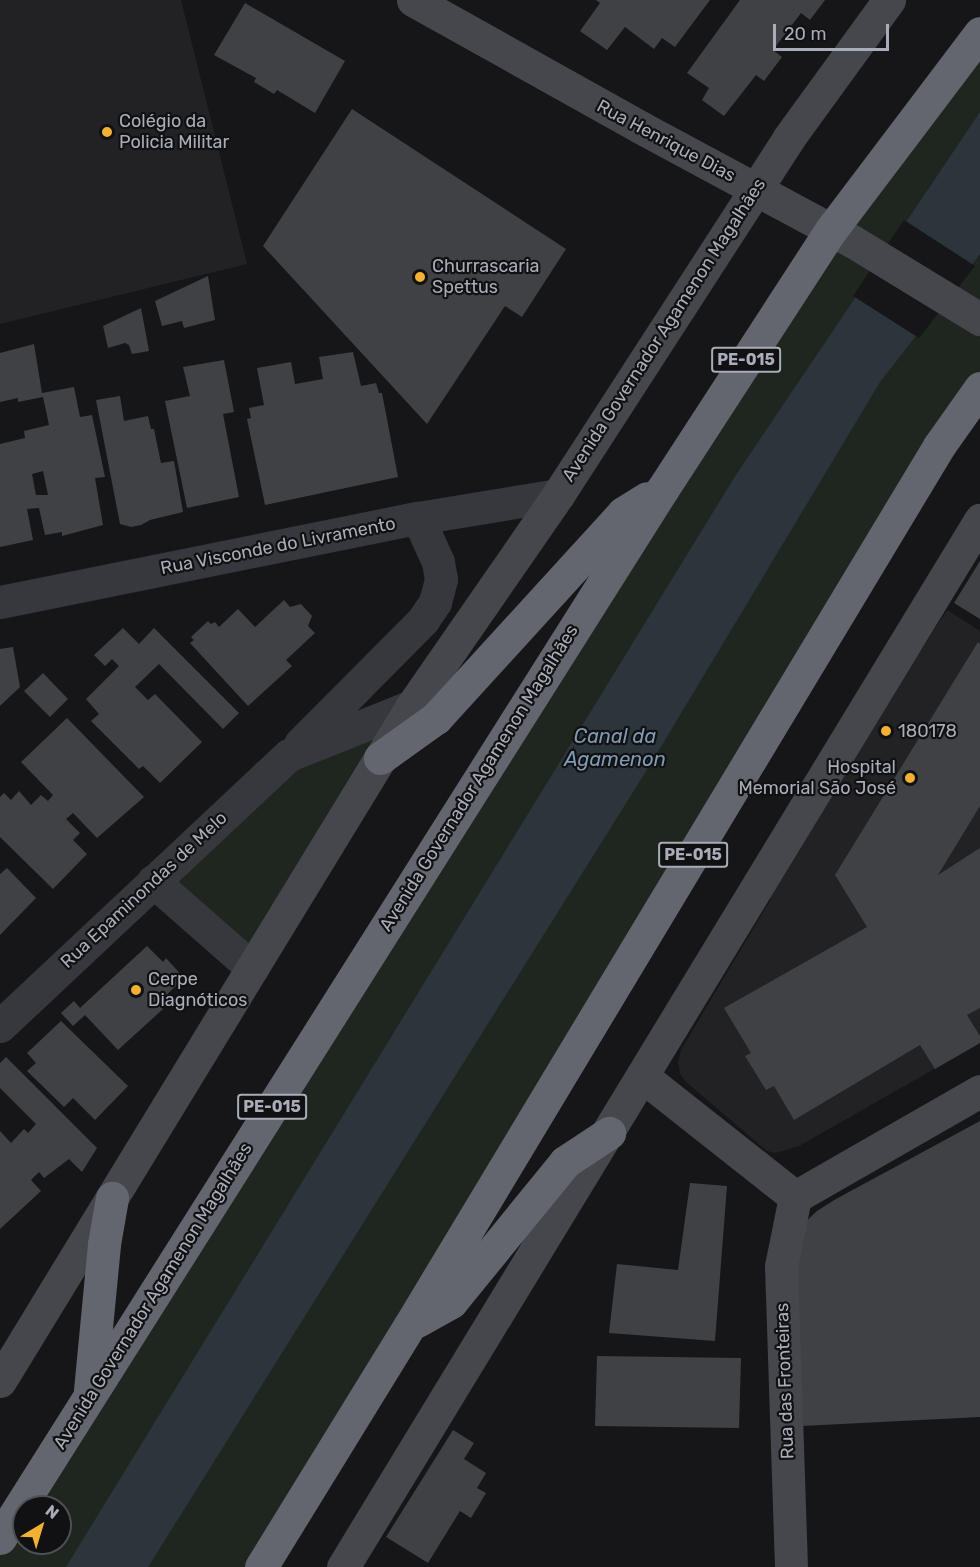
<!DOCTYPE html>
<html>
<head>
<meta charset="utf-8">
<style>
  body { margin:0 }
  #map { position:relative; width:980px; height:1567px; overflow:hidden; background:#161618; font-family:Rubik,sans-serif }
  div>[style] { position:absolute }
  .built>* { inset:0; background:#222225 }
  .green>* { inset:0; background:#1e261f }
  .water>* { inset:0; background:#2c353c }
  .pier>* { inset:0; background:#161618 }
  .building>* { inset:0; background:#404145 }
  .street>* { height:33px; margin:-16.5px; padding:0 16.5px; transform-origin:16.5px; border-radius:16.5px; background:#37383d }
  .secondary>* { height:33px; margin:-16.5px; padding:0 16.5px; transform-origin:16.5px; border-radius:16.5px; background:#45474d }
  .highway>* { height:33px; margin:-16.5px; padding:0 16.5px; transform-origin:16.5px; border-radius:16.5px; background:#63666e }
  .dots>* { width:16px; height:16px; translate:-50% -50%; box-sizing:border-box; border:3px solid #111113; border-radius:50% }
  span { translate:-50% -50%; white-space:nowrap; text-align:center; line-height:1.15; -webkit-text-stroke:4.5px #111113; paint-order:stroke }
  .shield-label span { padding:2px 4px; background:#111113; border:2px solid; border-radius:4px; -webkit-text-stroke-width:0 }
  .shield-label { font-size:16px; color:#a8adb8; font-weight:700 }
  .poi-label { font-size:18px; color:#a8adb8 }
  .left { translate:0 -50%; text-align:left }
  .right { translate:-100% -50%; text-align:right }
  .street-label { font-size:18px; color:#a8adb8 }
  .water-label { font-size:20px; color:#7f9bb3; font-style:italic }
  .north { position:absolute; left:12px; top:1495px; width:60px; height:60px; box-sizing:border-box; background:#111113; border:2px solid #4d4f55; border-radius:50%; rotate:38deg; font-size:16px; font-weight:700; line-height:24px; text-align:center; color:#a8adb8 }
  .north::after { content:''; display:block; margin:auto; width:21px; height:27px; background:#f2b134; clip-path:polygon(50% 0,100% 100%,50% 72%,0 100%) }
  .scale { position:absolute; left:773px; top:24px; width:116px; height:27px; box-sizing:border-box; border:3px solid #a8adb8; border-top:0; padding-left:8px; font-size:18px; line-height:21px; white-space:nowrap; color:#a8adb8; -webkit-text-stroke:4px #111113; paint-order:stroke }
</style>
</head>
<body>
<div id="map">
  <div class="built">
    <i style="clip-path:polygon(0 0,181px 0,247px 264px,0 324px)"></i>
    <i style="clip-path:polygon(947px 610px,980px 631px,980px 1043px,799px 1146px,776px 1153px,767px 1151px,686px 1082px,680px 1074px,678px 1062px,682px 1048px,771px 899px,766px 892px)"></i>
  </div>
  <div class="green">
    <i style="clip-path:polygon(evenodd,980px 33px,980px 388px,261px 1567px,0 1567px,0 1538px,662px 490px,980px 33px,24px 1507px,60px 1507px,60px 1543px,24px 1543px,24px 1507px)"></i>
    <i style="clip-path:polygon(412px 706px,252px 968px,153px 881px,289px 755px)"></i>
  </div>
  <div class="water">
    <i style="clip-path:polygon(980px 112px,980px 254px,880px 382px,653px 760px,148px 1567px,66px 1567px,734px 478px)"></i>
  </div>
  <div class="pier">
    <i style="clip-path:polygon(904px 220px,975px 266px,919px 338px,853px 296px)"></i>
  </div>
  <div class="building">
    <i style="clip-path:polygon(596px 0,710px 0,675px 47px,662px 38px,654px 49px,625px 27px,607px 50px,580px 31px,600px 3px)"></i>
    <i style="clip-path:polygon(740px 0,825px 0,810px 20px,801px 13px,773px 50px,782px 57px,764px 81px,756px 75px,724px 116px,702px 100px,709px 88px,687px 73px)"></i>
    <i style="clip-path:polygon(245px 3px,345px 61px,315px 113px,277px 90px,274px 94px,254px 82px,256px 78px,214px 55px)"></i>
    <i style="clip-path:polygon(352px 109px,566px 249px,522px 317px,505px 306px,427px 424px,263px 246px)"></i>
    <i style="clip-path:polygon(208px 276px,215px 320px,184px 328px,182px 321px,162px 326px,155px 301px)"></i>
    <i style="clip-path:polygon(141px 308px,149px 351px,132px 354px,129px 345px,125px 343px,108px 348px,103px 326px)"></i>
    <i style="clip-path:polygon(evenodd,34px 344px,42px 393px,74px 387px,80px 417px,92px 415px,105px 477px,95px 478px,103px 525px,62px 536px,62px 532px,45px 535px,39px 508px,27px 509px,33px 540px,0 547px,0 444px,25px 438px,24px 431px,49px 425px,43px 397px,18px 402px,18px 398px,0 402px,0 353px,34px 344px,43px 471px,48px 495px,36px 495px,32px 474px,43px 471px)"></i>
    <i style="clip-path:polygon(353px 352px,361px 386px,376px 383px,379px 393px,382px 393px,398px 477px,265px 505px,247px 419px,251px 418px,249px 408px,264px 405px,257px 368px,291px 362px,295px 384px,323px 379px,319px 357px)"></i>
    <i style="clip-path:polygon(224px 360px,234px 412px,223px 414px,239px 497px,187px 508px,165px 401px,190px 396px,183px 367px)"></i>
    <i style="clip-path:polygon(120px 396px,124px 421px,148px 416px,151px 429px,154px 429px,161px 463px,174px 461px,183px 512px,150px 520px,141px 525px,131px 527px,120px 524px,96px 400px)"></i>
    <i style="clip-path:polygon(980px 561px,980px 619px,954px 603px)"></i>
    <i style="clip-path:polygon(284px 600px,290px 607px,301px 604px,312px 616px,308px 626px,315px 633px,286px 660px,292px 666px,248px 706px,190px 643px,194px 640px,191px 637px,208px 621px,211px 624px,215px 622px,219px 627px,238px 609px,255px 627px)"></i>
    <i style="clip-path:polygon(123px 628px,139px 644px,154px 628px,239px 713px,223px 729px,159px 664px,135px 687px,148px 700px,155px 694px,202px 742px,160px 783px,143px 766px,139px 769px,91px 721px,99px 714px,86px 699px,119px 666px,112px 659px,105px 666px,94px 655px)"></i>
    <i style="clip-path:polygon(978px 642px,980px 644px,980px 806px,938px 875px,980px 848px,980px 1008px,967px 1015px,980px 1036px,980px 1043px,935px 1069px,920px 1045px,794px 1120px,774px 1086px,766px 1090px,745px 1056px,751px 1053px,724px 1008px,867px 927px,835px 875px)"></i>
    <i style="clip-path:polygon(13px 647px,20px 687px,0 706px,0 649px)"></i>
    <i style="clip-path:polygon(43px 673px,68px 699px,50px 717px,24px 691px)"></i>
    <i style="clip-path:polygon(67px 718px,144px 797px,97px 838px,73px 813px,66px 819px,80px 833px,73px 840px,87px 854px,53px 889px,0 837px,0 797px,4px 793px,11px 800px,19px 791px,31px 805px,41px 795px,48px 801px,53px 795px,21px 762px)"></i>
    <i style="clip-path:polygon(7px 868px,36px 898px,0 935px,0 874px)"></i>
    <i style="clip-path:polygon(147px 946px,163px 962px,166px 958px,184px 978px,158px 1003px,163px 1009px,118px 1050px,85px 1015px,73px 1026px,61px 1013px,74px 1001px,80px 1008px)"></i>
    <i style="clip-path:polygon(61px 1021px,128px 1086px,95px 1120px,73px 1098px,64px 1107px,27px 1071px,36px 1063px,27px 1053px)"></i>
    <i style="clip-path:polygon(6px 1057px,97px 1148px,82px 1172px,69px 1159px,44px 1178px,39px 1172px,31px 1180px,41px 1191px,0 1229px,0 1131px,11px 1143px,24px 1129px,28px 1133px,36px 1124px,0 1088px,0 1063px)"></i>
    <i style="clip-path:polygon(980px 1121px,980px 1417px,802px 1426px,795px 1241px,801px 1226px,817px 1211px,836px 1199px)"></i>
    <i style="clip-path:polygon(690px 1183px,727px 1186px,715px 1341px,609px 1333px,617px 1264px,678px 1270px)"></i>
    <i style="clip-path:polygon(597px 1356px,741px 1358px,739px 1428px,595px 1426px)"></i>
    <i style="clip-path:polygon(453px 1430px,474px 1443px,464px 1459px,486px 1473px,477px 1488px,486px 1493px,471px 1518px,460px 1511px,428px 1563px,386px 1537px)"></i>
  </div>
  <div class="street">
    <i style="left:0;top:602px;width:426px;rotate:-11.4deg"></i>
    <i style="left:418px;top:518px;width:142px;rotate:-9.3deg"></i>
    <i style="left:300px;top:744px;width:175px;rotate:-45.2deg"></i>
    <i style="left:423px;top:620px;width:22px;rotate:-56deg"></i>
    <i style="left:435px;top:602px;width:24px;rotate:-75deg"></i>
    <i style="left:441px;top:579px;width:17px;rotate:-100deg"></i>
    <i style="left:438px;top:562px;width:48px;rotate:-114.4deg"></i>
    <i style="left:153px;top:881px;width:132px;rotate:41.3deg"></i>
    <i style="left:0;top:1026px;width:396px;rotate:-43.2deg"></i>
    <i style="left:289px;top:755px;width:132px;rotate:-21.7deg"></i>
  </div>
  <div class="secondary">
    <i style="left:413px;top:0;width:260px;rotate:29.2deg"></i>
    <i style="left:640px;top:127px;width:241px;rotate:28.3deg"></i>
    <i style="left:852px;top:241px;width:150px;rotate:31.4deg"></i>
    <i style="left:642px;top:1076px;width:195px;rotate:38.3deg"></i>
    <i style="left:0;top:1381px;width:791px;rotate:-58.6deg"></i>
    <i style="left:412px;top:706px;width:257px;rotate:-55.3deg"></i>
    <i style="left:558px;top:495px;width:424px;rotate:-57.1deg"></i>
    <i style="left:788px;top:139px;width:172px;rotate:-54deg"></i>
    <i style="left:343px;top:1567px;width:1226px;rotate:-58.68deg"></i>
    <i style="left:791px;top:1567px;width:301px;rotate:-91.9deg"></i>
    <i style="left:781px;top:1266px;width:70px;rotate:-78.5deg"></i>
    <i style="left:795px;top:1197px;width:213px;rotate:-29.8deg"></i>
  </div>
  <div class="highway">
    <i style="left:380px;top:758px;width:69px;rotate:-35.5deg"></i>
    <i style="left:436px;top:718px;width:277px;rotate:-47.6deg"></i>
    <i style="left:623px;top:513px;width:28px;rotate:-32deg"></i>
    <i style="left:417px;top:1321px;width:39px;rotate:-29deg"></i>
    <i style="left:451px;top:1302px;width:181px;rotate:-50.8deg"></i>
    <i style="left:565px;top:1162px;width:53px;rotate:-33.4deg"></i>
    <i style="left:90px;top:1390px;width:147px;rotate:-84.5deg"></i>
    <i style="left:104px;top:1244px;width:47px;rotate:-80.1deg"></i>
    <i style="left:0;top:1538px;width:1240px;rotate:-57.72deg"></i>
    <i style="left:662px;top:490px;width:310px;rotate:-57deg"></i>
    <i style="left:831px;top:230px;width:247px;rotate:-52.9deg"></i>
    <i style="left:261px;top:1567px;width:284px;rotate:-58.4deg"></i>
    <i style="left:410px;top:1325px;width:1026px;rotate:-58.96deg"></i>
    <i style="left:939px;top:446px;width:71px;rotate:-54.7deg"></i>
  </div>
  <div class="dots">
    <i style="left:107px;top:132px;background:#f2b134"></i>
    <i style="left:420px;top:277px;background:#f2b134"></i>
    <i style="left:886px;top:731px;background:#f2b134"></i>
    <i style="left:910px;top:778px;background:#f2b134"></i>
    <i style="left:136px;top:990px;background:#f2b134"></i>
  </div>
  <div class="shield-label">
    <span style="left:746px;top:360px">PE-015</span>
    <span style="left:693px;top:855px">PE-015</span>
    <span style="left:272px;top:1107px">PE-015</span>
  </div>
  <div class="poi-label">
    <span class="left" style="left:119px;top:132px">Colégio da<br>Policia Militar</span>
    <span class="left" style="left:432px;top:277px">Churrascaria<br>Spettus</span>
    <span class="left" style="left:898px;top:731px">180178</span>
    <span class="right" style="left:896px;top:778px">Hospital<br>Memorial São José</span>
    <span class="left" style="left:148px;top:990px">Cerpe<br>Diagnóticos</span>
  </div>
  <div class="street-label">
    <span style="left:666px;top:141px;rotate:28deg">Rua Henrique Dias</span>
    <span style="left:664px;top:330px;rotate:-57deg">Avenida Governador Agamenon Magalhães</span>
    <span style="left:278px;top:546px;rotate:-11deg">Rua Visconde do Livramento</span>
    <span style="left:479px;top:778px;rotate:-58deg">Avenida Governador Agamenon Magalhães</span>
    <span style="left:144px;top:890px;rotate:-43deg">Rua Epaminondas de Melo</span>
    <span style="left:153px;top:1296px;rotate:-58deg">Avenida Governador Agamenon Magalhães</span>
    <span style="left:785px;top:1381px;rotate:-92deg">Rua das Fronteiras</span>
  </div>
  <div class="water-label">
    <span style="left:615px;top:748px">Canal da<br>Agamenon</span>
  </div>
  <div class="north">N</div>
  <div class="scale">20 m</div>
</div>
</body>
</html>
